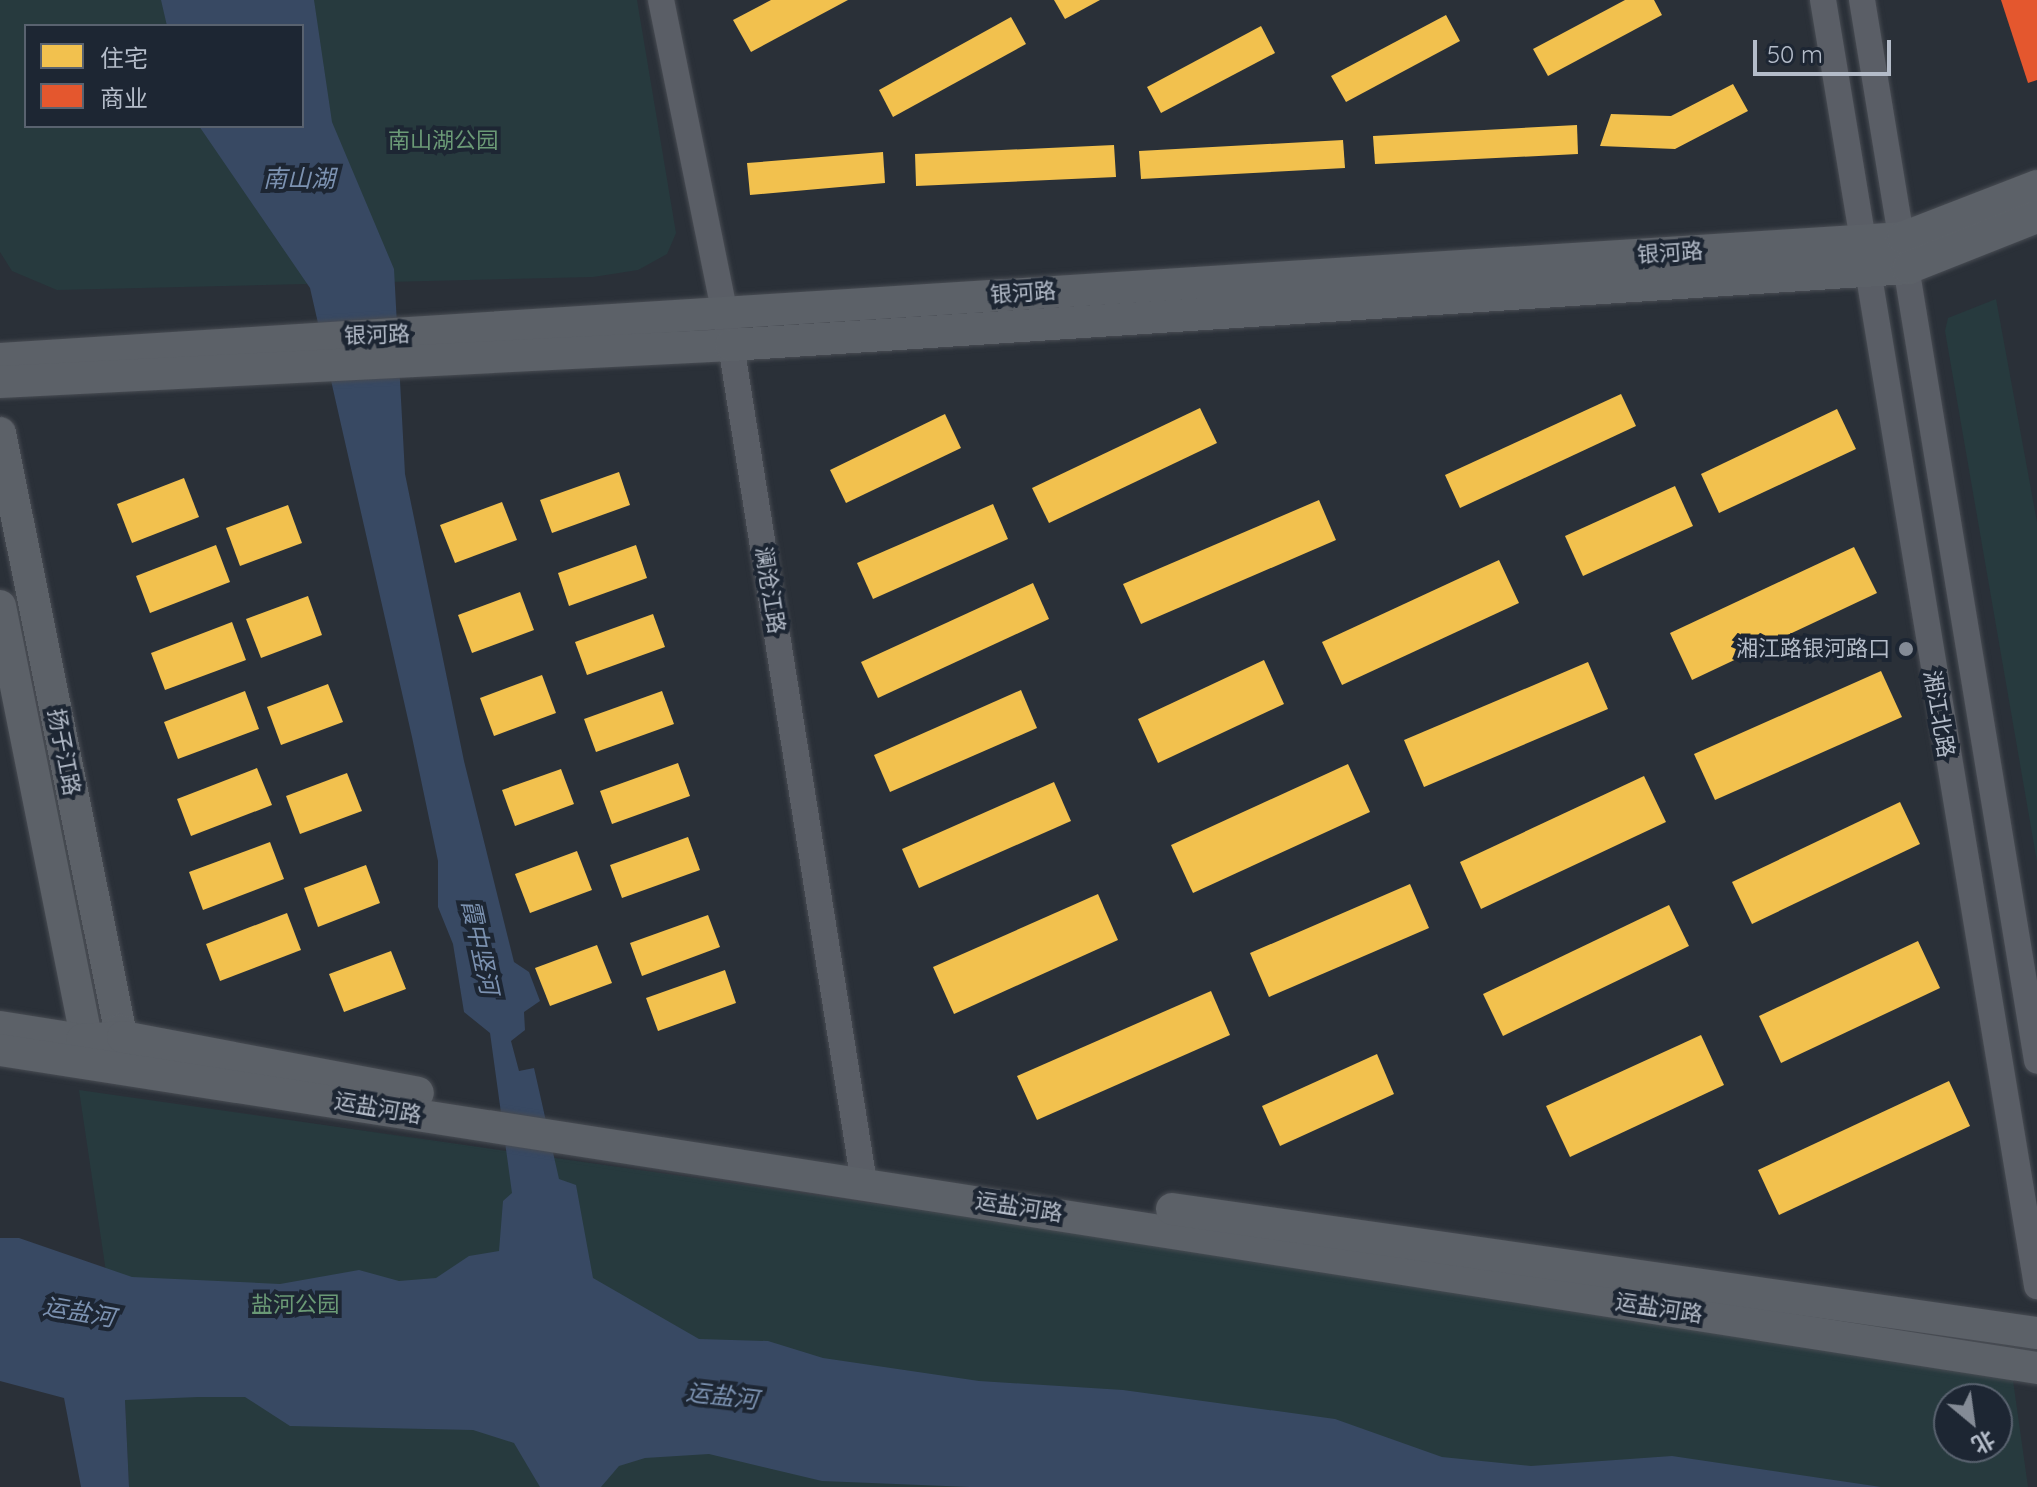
<!DOCTYPE html>
<html>
<head>
<meta charset="utf-8">
<style>
  body { margin:0 }
  #map { position:relative; width:2037px; height:1487px; overflow:hidden; background:#2a3038; font-family:Quicksand,"Noto Sans SC",sans-serif }
  div>[style] { position:absolute }
  .green>* { inset:0; background:#273a3e }
  .water>* { inset:0; background:#384963 }
  .homes>* { inset:0; background:#f2c14e }
  .shops>* { inset:0; background:#e4572e }
  .roads { filter:drop-shadow(0 0 2px #484c53) drop-shadow(0 0 2px #484c53) }
  .minor>* { height:26px; margin:-13px; padding:0 13px; transform-origin:13px; border-radius:13px; background:#5a5e66 }
  .major>* { height:32px; margin:-16px; padding:0 16px; transform-origin:16px; border-radius:16px; background:#5c6168 }
  .dots>* { width:22px; height:22px; translate:-50% -50%; box-sizing:border-box; border:4px solid #1d2633; border-radius:50% }
  span { translate:-50% -50%; white-space:nowrap; text-align:center; line-height:1.15; -webkit-text-stroke:8px #1d2633; paint-order:stroke }
  .park-label { font-size:22px; color:#6b9a76 }
  .street-label { font-size:22px; color:#b4bcc9 }
  .poi-label { font-size:22px; color:#b4bcc9 }
  .right { translate:-100% -50%; text-align:right }
  .water-label { font-size:24px; color:#7c92b1; font-style:italic }
  .legend { position:absolute; left:24px; top:24px; width:280px; height:104px; box-sizing:border-box; background:#1d2633; border:2px solid #59626f; margin:0; padding:10px 14px; list-style:none; font-size:24px; color:#b4bcc9 }
  .legend li { display:flex; align-items:center; gap:16px; height:40px }
  .legend b { width:40px; border:2px solid #59626f }
  .north { position:absolute; left:1933px; top:1383px; width:80px; height:80px; box-sizing:border-box; background:#1d2633; border:2px solid #59626f; border-radius:50%; rotate:151deg; font-size:22px; font-weight:700; line-height:32px; text-align:center; color:#b4bcc9 }
  .north::after { content:''; display:block; margin:auto; width:28px; height:36px; background:#848b96; clip-path:polygon(50% 0,100% 100%,50% 72%,0 100%) }
  .scale { position:absolute; left:1753px; top:40px; width:138px; height:36px; box-sizing:border-box; border:4px solid #b4bcc9; border-top:0; padding-left:10px; font-size:24px; line-height:28px; white-space:nowrap; color:#b4bcc9; -webkit-text-stroke:6px #1d2633; paint-order:stroke }
</style>
</head>
<body>
<div id="map">
  <div class="green">
    <i style="clip-path:polygon(evenodd,0 0,637px 0,676px 233px,667px 254px,638px 270px,593px 277px,57px 290px,12px 271px,0 252px,0 0,26px 26px,302px 26px,302px 126px,26px 126px,26px 26px)"></i>
    <i style="clip-path:polygon(1996px 299px,2037px 522px,2037px 862px,1945px 331px,1948px 318px)"></i>
    <i style="clip-path:polygon(evenodd,79px 1090px,2011px 1366px,2028px 1487px,129px 1487px,125px 1400px,79px 1090px,1949px 1399px,1997px 1399px,1997px 1447px,1949px 1447px,1949px 1399px)"></i>
  </div>
  <div class="water">
    <i style="clip-path:polygon(161px 0,314px 0,332px 122px,394px 269px,405px 474px,464px 761px,514px 962px,529px 972px,540px 1001px,524px 1012px,525px 1030px,511px 1041px,519px 1071px,534px 1068px,559px 1179px,576px 1185px,593px 1278px,699px 1339px,768px 1341px,823px 1358px,979px 1381px,1123px 1390px,1335px 1419px,1442px 1457px,1531px 1466px,1672px 1456px,1881px 1487px,970px 1487px,822px 1481px,709px 1454px,645px 1458px,619px 1466px,601px 1487px,540px 1487px,514px 1443px,473px 1430px,290px 1426px,245px 1397px,198px 1397px,125px 1400px,129px 1487px,81px 1487px,64px 1398px,0 1381px,0 1238px,19px 1238px,132px 1277px,280px 1284px,359px 1270px,399px 1281px,436px 1278px,469px 1256px,499px 1251px,503px 1201px,512px 1193px,490px 1033px,464px 1012px,453px 944px,438px 907px,438px 861px,412px 737px,310px 288px,199px 126px,302px 126px,302px 26px,167px 26px)"></i>
  </div>
  <div class="homes">
    <i style="clip-path:polygon(771px 0,848px 0,751px 52px,733px 20px)"></i>
    <i style="clip-path:polygon(1054px 0,1100px 0,1065px 19px)"></i>
    <i style="clip-path:polygon(1625px 0,1654px 0,1662px 15px,1548px 76px,1533px 49px)"></i>
    <i style="clip-path:polygon(1446px 15px,1460px 41px,1346px 102px,1331px 76px)"></i>
    <i style="clip-path:polygon(1011px 17px,1026px 44px,893px 117px,879px 90px)"></i>
    <i style="clip-path:polygon(1261px 26px,1275px 53px,1161px 113px,1147px 87px)"></i>
    <i style="clip-path:polygon(1733px 84px,1748px 111px,1675px 149px,1600px 146px,1611px 114px,1671px 116px)"></i>
    <i style="clip-path:polygon(1577px 125px,1578px 154px,1375px 164px,1373px 136px)"></i>
    <i style="clip-path:polygon(1343px 140px,1345px 168px,1141px 179px,1139px 151px)"></i>
    <i style="clip-path:polygon(1114px 145px,1116px 177px,916px 186px,915px 154px)"></i>
    <i style="clip-path:polygon(883px 152px,885px 183px,750px 195px,747px 163px)"></i>
    <i style="clip-path:polygon(1621px 394px,1636px 426px,1460px 508px,1445px 475px)"></i>
    <i style="clip-path:polygon(1200px 408px,1217px 443px,1049px 523px,1032px 488px)"></i>
    <i style="clip-path:polygon(1837px 409px,1856px 449px,1719px 513px,1701px 474px)"></i>
    <i style="clip-path:polygon(945px 414px,961px 448px,846px 503px,830px 470px)"></i>
    <i style="clip-path:polygon(619px 472px,630px 505px,552px 533px,540px 500px)"></i>
    <i style="clip-path:polygon(184px 478px,199px 517px,132px 543px,117px 504px)"></i>
    <i style="clip-path:polygon(1675px 486px,1693px 526px,1583px 576px,1565px 536px)"></i>
    <i style="clip-path:polygon(1319px 500px,1336px 540px,1141px 624px,1123px 584px)"></i>
    <i style="clip-path:polygon(502px 502px,517px 540px,455px 563px,440px 525px)"></i>
    <i style="clip-path:polygon(993px 504px,1008px 539px,873px 599px,857px 563px)"></i>
    <i style="clip-path:polygon(288px 505px,302px 543px,240px 566px,226px 528px)"></i>
    <i style="clip-path:polygon(216px 545px,230px 582px,150px 613px,136px 576px)"></i>
    <i style="clip-path:polygon(636px 545px,647px 578px,569px 606px,558px 573px)"></i>
    <i style="clip-path:polygon(1854px 547px,1877px 593px,1692px 680px,1670px 633px)"></i>
    <i style="clip-path:polygon(1499px 560px,1519px 603px,1342px 685px,1322px 642px)"></i>
    <i style="clip-path:polygon(1033px 583px,1049px 619px,878px 698px,861px 662px)"></i>
    <i style="clip-path:polygon(520px 592px,534px 630px,472px 653px,458px 615px)"></i>
    <i style="clip-path:polygon(308px 596px,322px 635px,261px 658px,246px 619px)"></i>
    <i style="clip-path:polygon(653px 614px,665px 647px,587px 675px,575px 642px)"></i>
    <i style="clip-path:polygon(232px 622px,246px 660px,165px 690px,151px 653px)"></i>
    <i style="clip-path:polygon(1264px 660px,1284px 704px,1158px 763px,1138px 719px)"></i>
    <i style="clip-path:polygon(1588px 662px,1608px 709px,1424px 787px,1404px 740px)"></i>
    <i style="clip-path:polygon(1881px 671px,1902px 717px,1715px 800px,1694px 754px)"></i>
    <i style="clip-path:polygon(542px 675px,556px 713px,494px 736px,480px 698px)"></i>
    <i style="clip-path:polygon(328px 684px,343px 722px,281px 745px,267px 707px)"></i>
    <i style="clip-path:polygon(1021px 690px,1037px 728px,890px 792px,874px 755px)"></i>
    <i style="clip-path:polygon(245px 691px,259px 729px,178px 759px,164px 722px)"></i>
    <i style="clip-path:polygon(662px 691px,674px 724px,596px 752px,584px 719px)"></i>
    <i style="clip-path:polygon(678px 763px,690px 796px,612px 824px,600px 791px)"></i>
    <i style="clip-path:polygon(1348px 764px,1370px 812px,1193px 893px,1171px 845px)"></i>
    <i style="clip-path:polygon(257px 768px,272px 805px,191px 836px,177px 799px)"></i>
    <i style="clip-path:polygon(561px 769px,574px 804px,515px 826px,502px 790px)"></i>
    <i style="clip-path:polygon(347px 773px,362px 811px,300px 834px,286px 796px)"></i>
    <i style="clip-path:polygon(1644px 776px,1666px 822px,1481px 909px,1460px 862px)"></i>
    <i style="clip-path:polygon(1054px 782px,1071px 821px,919px 888px,902px 849px)"></i>
    <i style="clip-path:polygon(1900px 802px,1920px 844px,1752px 924px,1732px 882px)"></i>
    <i style="clip-path:polygon(688px 837px,700px 870px,622px 898px,610px 865px)"></i>
    <i style="clip-path:polygon(270px 842px,284px 879px,203px 910px,189px 872px)"></i>
    <i style="clip-path:polygon(577px 851px,592px 890px,530px 913px,515px 874px)"></i>
    <i style="clip-path:polygon(366px 865px,380px 903px,318px 927px,304px 888px)"></i>
    <i style="clip-path:polygon(1410px 884px,1429px 928px,1269px 997px,1250px 953px)"></i>
    <i style="clip-path:polygon(1098px 894px,1118px 940px,954px 1014px,933px 967px)"></i>
    <i style="clip-path:polygon(1669px 905px,1689px 946px,1503px 1036px,1483px 994px)"></i>
    <i style="clip-path:polygon(287px 913px,301px 950px,220px 981px,206px 944px)"></i>
    <i style="clip-path:polygon(708px 915px,720px 947px,642px 976px,630px 943px)"></i>
    <i style="clip-path:polygon(1918px 941px,1940px 988px,1781px 1063px,1759px 1016px)"></i>
    <i style="clip-path:polygon(597px 945px,612px 983px,550px 1006px,535px 968px)"></i>
    <i style="clip-path:polygon(391px 951px,406px 989px,344px 1012px,329px 974px)"></i>
    <i style="clip-path:polygon(725px 970px,736px 1003px,658px 1031px,646px 998px)"></i>
    <i style="clip-path:polygon(1211px 991px,1230px 1035px,1037px 1120px,1017px 1076px)"></i>
    <i style="clip-path:polygon(1701px 1035px,1724px 1085px,1570px 1157px,1546px 1106px)"></i>
    <i style="clip-path:polygon(1377px 1054px,1394px 1094px,1280px 1146px,1262px 1106px)"></i>
    <i style="clip-path:polygon(1949px 1081px,1970px 1126px,1779px 1215px,1758px 1170px)"></i>
  </div>
  <div class="shops">
    <i style="clip-path:polygon(2001px 0,2037px 0,2037px 80px,2028px 83px)"></i>
  </div>
  <div class="roads">
    <div class="minor">
      <i style="left:661px;top:0;width:352px;rotate:78.5deg"></i>
      <i style="left:731px;top:345px;width:848px;rotate:80.98deg"></i>
      <i style="left:1823px;top:0;width:1304px;rotate:80.55deg"></i>
      <i style="left:1862px;top:0;width:1075px;rotate:80.63deg"></i>
    </div>
    <div class="major">
      <i style="left:0;top:359px;width:1907px;rotate:-3.64deg"></i>
      <i style="left:1903px;top:238px;width:144px;rotate:-21.2deg"></i>
      <i style="left:0;top:382px;width:732px;rotate:-2.9deg"></i>
      <i style="left:731px;top:345px;width:1180px;rotate:-3.74deg"></i>
      <i style="left:1908px;top:268px;width:139px;rotate:-21.6deg"></i>
      <i style="left:0;top:433px;width:609px;rotate:78.63deg"></i>
      <i style="left:120px;top:1030px;width:28px;rotate:64deg"></i>
      <i style="left:0;top:606px;width:460px;rotate:78.7deg"></i>
      <i style="left:0;top:1027px;width:83px;rotate:9deg"></i>
      <i style="left:82px;top:1040px;width:41px;rotate:-4.2deg"></i>
      <i style="left:123px;top:1037px;width:300px;rotate:10.7deg"></i>
      <i style="left:0;top:1050px;width:2062px;rotate:8.87deg"></i>
      <i style="left:1172px;top:1209px;width:874px;rotate:8.16deg"></i>
    </div>
  </div>
  <div class="dots">
    <i style="left:1906px;top:649px;background:#848b96"></i>
  </div>
  <div class="park-label">
    <span style="left:443px;top:141px">南山湖公园</span>
    <span style="left:295px;top:1305px">盐河公园</span>
  </div>
  <div class="street-label">
    <span style="left:1670px;top:253px;rotate:-4deg">银河路</span>
    <span style="left:1023px;top:293px;rotate:-4deg">银河路</span>
    <span style="left:377px;top:335px;rotate:-2deg">银河路</span>
    <span style="left:770px;top:590px;rotate:81deg">澜沧江路</span>
    <span style="left:1939px;top:714px;rotate:80deg">湘江北路</span>
    <span style="left:64px;top:752px;rotate:79deg">扬子江路</span>
    <span style="left:378px;top:1108px;rotate:10deg">运盐河路</span>
    <span style="left:1019px;top:1207px;rotate:9deg">运盐河路</span>
    <span style="left:1659px;top:1308px;rotate:9deg">运盐河路</span>
  </div>
  <div class="poi-label">
    <span class="right" style="left:1890px;top:649px">湘江路银河路口</span>
  </div>
  <div class="water-label">
    <span style="left:299px;top:179px">南山湖</span>
    <span style="left:480px;top:947px;rotate:78deg">霞中竖河</span>
    <span style="left:79px;top:1312px;rotate:10deg">运盐河</span>
    <span style="left:722px;top:1396px;rotate:7deg">运盐河</span>
  </div>
  <ul class="legend">
  <li><b style="height:22px;background:#f2c14e"></b>住宅</li>
  <li><b style="height:22px;background:#e4572e"></b>商业</li>
  </ul>
  <div class="north">北</div>
  <div class="scale">50 m</div>
</div>
</body>
</html>
